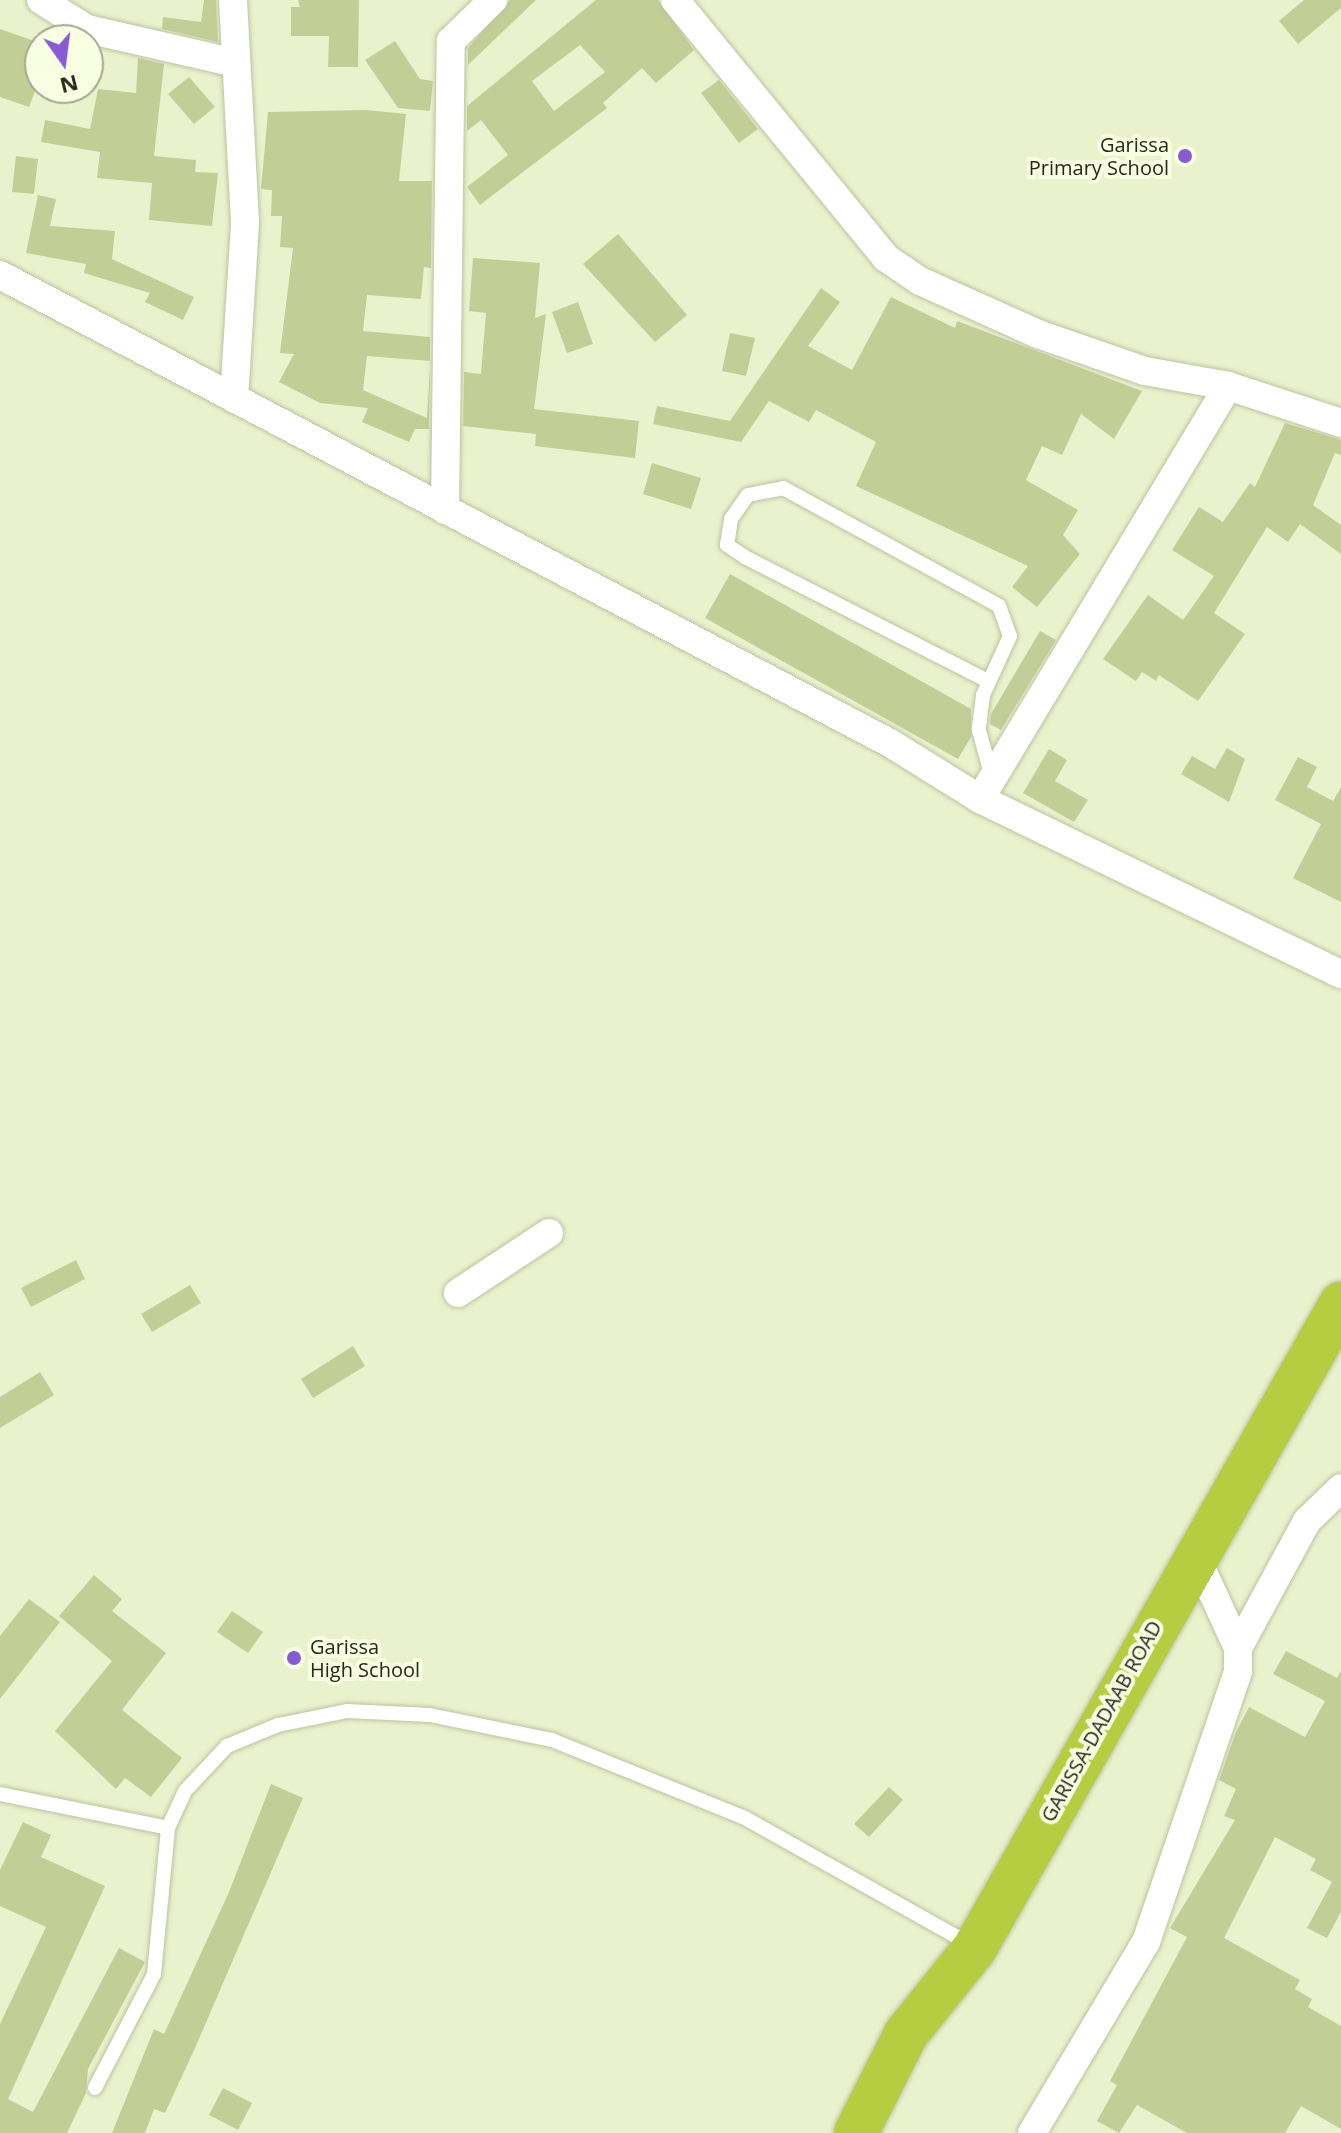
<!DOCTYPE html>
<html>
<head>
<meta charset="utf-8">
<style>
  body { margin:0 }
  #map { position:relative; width:1341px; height:2133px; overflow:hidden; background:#eaf2cd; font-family:"Open Sans",sans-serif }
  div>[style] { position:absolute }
  .building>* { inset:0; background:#c2ce96 }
  .roads { filter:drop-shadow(0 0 2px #bbc3a0) drop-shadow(0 0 2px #bbc3a0) }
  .lane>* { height:14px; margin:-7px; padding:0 7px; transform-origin:7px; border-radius:7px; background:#fff }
  .street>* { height:28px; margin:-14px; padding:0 14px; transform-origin:14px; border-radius:14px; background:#fff }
  .highway>* { height:44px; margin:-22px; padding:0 22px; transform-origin:22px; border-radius:22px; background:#b7cd41 }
  .dots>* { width:22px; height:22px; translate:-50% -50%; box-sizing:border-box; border:4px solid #f7fee1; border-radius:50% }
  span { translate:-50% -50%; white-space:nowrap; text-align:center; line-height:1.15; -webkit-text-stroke:8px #f7fee1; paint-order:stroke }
  .poi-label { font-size:20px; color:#26291b }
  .right { translate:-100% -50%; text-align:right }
  .left { translate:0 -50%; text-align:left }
  .street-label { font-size:20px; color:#26291b }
  .north { position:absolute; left:24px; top:24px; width:80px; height:80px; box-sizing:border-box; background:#f7fee1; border:2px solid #a3a992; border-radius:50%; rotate:166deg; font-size:22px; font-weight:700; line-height:32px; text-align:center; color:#26291b }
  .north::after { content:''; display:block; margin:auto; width:28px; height:36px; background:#885bd4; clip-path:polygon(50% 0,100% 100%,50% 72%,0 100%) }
</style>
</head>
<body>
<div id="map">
  <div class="building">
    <i style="clip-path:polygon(204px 0,216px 0,218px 42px,162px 29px,163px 17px,201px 22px)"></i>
    <i style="clip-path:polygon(298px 0,359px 0,358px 67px,328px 67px,329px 36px,291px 36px,291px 7px,300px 7px)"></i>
    <i style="clip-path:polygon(510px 0,536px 0,468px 65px,468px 48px)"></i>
    <i style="clip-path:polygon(evenodd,596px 0,658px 0,694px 50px,656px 83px,642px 68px,603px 103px,607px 108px,480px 205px,467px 187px,508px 155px,481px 120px,467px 131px,467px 106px,596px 0,580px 45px,605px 72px,554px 111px,532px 81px,580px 45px)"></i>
    <i style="clip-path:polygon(1304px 0,1341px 0,1341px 8px,1298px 44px,1279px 21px)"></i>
    <i style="clip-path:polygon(0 29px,40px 43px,40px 78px,29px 107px,0 97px)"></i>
    <i style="clip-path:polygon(395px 41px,420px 79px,433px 81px,430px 111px,398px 108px,365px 60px)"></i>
    <i style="clip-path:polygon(138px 58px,164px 64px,154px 156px,196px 160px,195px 172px,218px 173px,212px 226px,149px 220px,152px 183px,97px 178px,100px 152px,41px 142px,45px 120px,90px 129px,98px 89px,136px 93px)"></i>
    <i style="clip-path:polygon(189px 77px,215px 107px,194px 124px,168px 94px)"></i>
    <i style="clip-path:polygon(719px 80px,758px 129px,739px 143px,701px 93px)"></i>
    <i style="clip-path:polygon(366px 110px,406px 114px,399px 181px,432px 181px,431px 268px,424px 267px,421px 299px,367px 295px,363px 331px,430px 337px,430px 361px,367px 356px,363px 390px,427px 418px,430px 368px,429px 429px,415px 429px,409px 442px,362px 422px,368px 408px,320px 403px,279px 382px,294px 354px,280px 353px,293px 248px,280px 247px,282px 216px,271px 216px,272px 190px,261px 189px,268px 112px)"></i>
    <i style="clip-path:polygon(16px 156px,38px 159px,34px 194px,12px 192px)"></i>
    <i style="clip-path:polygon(38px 195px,56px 199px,50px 226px,115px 231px,112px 259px,194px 297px,183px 320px,145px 302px,150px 293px,84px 273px,86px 264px,26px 253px)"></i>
    <i style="clip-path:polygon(618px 234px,687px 315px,655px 342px,583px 264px)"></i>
    <i style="clip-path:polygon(473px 258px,540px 263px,535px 318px,546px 314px,534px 409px,639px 421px,635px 458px,535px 446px,536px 434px,463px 426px,464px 372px,481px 374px,486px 313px,469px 311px)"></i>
    <i style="clip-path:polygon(821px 288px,840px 302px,808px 346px,852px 370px,891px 297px,955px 328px,957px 321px,1142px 391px,1114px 439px,1081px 414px,1062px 455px,1042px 446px,1026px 480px,1078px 510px,1063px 535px,1080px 554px,1037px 607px,1012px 587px,1028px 566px,856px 486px,876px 442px,816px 410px,809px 422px,769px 401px,741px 442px,653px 424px,657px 406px,730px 421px)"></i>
    <i style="clip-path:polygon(578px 302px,593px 344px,567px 353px,552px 312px)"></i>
    <i style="clip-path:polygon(730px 333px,755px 338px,746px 376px,722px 371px)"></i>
    <i style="clip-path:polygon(1285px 423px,1341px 440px,1341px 455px,1335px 453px,1313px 505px,1341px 525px,1341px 554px,1300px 524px,1288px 542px,1267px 527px,1214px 613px,1245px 634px,1198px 701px,1159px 675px,1156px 681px,1142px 672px,1136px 681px,1103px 659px,1148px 595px,1183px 620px,1214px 576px,1172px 550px,1199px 507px,1223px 522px,1250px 483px,1255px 487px)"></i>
    <i style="clip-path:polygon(652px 463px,701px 478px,691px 509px,643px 494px)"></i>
    <i style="clip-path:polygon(730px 574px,971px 709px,971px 737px,958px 759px,705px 618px)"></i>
    <i style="clip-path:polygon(1040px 631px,1056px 640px,1001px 730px,990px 724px,991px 714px)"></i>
    <i style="clip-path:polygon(1227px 748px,1245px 759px,1229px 802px,1181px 774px,1192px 756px,1215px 769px)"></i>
    <i style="clip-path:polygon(1049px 749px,1067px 760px,1055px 781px,1088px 800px,1074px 822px,1023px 793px)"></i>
    <i style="clip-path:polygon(1298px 757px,1317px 767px,1307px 787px,1333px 801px,1341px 787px,1341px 902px,1293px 878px,1321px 824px,1275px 800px)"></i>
    <i style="clip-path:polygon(76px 1260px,85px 1279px,31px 1307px,21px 1288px)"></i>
    <i style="clip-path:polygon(190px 1285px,201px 1303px,152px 1332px,141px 1314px)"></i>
    <i style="clip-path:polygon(353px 1346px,365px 1366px,313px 1398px,301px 1379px)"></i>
    <i style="clip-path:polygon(40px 1372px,54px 1395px,0 1428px,0 1397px)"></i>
    <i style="clip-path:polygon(94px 1575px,122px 1599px,112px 1611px,166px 1653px,122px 1710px,182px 1758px,151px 1797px,125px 1778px,116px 1789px,55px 1731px,112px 1661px,59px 1616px)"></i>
    <i style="clip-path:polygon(29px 1599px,60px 1622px,0 1699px,0 1636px)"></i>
    <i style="clip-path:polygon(232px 1611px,263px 1632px,248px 1653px,217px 1632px)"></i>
    <i style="clip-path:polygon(1286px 1651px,1337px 1678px,1341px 1671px,1341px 1912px,1327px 1938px,1307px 1928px,1332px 1882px,1310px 1870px,1316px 1859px,1275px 1837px,1224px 1938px,1300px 1980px,1295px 1989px,1312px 1999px,1308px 2007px,1341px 2026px,1341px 2129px,1301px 2106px,1285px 2133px,1187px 2133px,1137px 2105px,1119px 2133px,1097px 2121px,1117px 2085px,1110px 2081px,1187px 1937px,1170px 1928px,1235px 1820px,1224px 1816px,1236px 1789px,1219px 1780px,1236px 1732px,1249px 1707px,1305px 1737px,1325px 1701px,1273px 1674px)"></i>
    <i style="clip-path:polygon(271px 1784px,303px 1798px,195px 2048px,165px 2113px,154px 2109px,145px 2133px,112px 2133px,154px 2029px,164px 2034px,229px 1892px)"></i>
    <i style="clip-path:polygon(889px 1787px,903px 1800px,869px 1837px,854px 1824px)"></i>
    <i style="clip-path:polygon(23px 1822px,51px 1835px,41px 1857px,105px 1886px,8px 2099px,33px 2112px,119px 1948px,145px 1962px,88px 2069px,86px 2093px,67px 2133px,0 2133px,0 2024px,46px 1927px,0 1906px,0 1870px)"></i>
    <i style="clip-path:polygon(223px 2088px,252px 2103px,238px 2130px,209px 2115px)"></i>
  </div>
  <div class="roads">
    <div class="lane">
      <i style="left:988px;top:681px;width:273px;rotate:-153deg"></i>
      <i style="left:745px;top:557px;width:22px;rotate:-146deg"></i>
      <i style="left:727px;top:545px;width:26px;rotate:-81deg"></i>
      <i style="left:731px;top:519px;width:29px;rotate:-55deg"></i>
      <i style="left:748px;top:495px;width:36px;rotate:-11deg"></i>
      <i style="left:783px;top:488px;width:246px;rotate:28.6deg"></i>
      <i style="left:999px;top:606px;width:32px;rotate:70deg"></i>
      <i style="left:1010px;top:636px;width:65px;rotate:114.6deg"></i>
      <i style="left:983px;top:695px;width:35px;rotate:97deg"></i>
      <i style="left:979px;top:730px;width:50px;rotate:74.8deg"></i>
      <i style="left:0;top:1794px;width:171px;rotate:11.4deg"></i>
      <i style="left:95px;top:2088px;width:128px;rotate:-62.6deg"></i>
      <i style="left:154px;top:1974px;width:147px;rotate:-84.5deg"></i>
      <i style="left:168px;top:1828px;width:41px;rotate:-65.3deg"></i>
      <i style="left:185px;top:1791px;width:62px;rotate:-47deg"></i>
      <i style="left:227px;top:1746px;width:55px;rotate:-22.4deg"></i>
      <i style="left:278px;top:1725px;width:70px;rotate:-11.5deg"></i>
      <i style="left:347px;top:1711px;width:83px;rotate:2.8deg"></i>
      <i style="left:430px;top:1715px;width:125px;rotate:11.6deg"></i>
      <i style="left:552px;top:1740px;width:208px;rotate:22deg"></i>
      <i style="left:745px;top:1818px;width:259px;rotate:29.3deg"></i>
    </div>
    <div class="street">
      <i style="left:41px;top:0;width:54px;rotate:32.2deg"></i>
      <i style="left:87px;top:29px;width:153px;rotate:12.9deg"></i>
      <i style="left:233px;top:0;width:224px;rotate:86.9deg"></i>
      <i style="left:245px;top:224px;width:175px;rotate:93.6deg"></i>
      <i style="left:675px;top:0;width:333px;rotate:50.7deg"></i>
      <i style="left:886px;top:258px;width:41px;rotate:34.1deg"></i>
      <i style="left:920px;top:281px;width:129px;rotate:24.2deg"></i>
      <i style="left:1038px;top:334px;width:113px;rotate:19.1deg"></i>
      <i style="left:1145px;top:371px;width:84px;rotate:10.2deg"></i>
      <i style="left:1228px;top:386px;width:119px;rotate:18.1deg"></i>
      <i style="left:0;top:275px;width:1006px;rotate:27.74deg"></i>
      <i style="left:890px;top:743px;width:106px;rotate:31.9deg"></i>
      <i style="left:980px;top:799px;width:401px;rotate:25.9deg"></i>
      <i style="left:445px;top:510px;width:469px;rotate:-89.3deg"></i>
      <i style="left:451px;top:41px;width:59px;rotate:-44.3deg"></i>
      <i style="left:980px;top:799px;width:482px;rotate:-59deg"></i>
      <i style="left:458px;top:1293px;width:109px;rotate:-33.4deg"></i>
      <i style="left:1238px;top:1648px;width:145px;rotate:-61.5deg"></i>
      <i style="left:1307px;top:1521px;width:47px;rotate:-44.1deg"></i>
      <i style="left:1032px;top:2133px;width:222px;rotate:-59.2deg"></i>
      <i style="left:1146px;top:1942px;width:286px;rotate:-71.2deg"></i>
      <i style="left:1238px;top:1671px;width:23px;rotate:-90deg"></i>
      <i style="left:1238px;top:1648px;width:102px;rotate:-114.8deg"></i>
    </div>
    <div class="highway">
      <i style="left:856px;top:2133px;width:111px;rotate:-63.2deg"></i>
      <i style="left:906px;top:2034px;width:110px;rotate:-51.3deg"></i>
      <i style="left:975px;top:1948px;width:741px;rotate:-60.39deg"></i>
    </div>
  </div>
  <div class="dots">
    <i style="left:1185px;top:156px;background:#885bd4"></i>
    <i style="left:294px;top:1658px;background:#885bd4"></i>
  </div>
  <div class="poi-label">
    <span class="right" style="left:1169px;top:156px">Garissa<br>Primary School</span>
    <span class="left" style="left:310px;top:1658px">Garissa<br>High School</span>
  </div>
  <div class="street-label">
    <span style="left:1101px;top:1721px;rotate:-61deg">GARISSA-DADAAB ROAD</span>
  </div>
  <div class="north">N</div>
</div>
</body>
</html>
